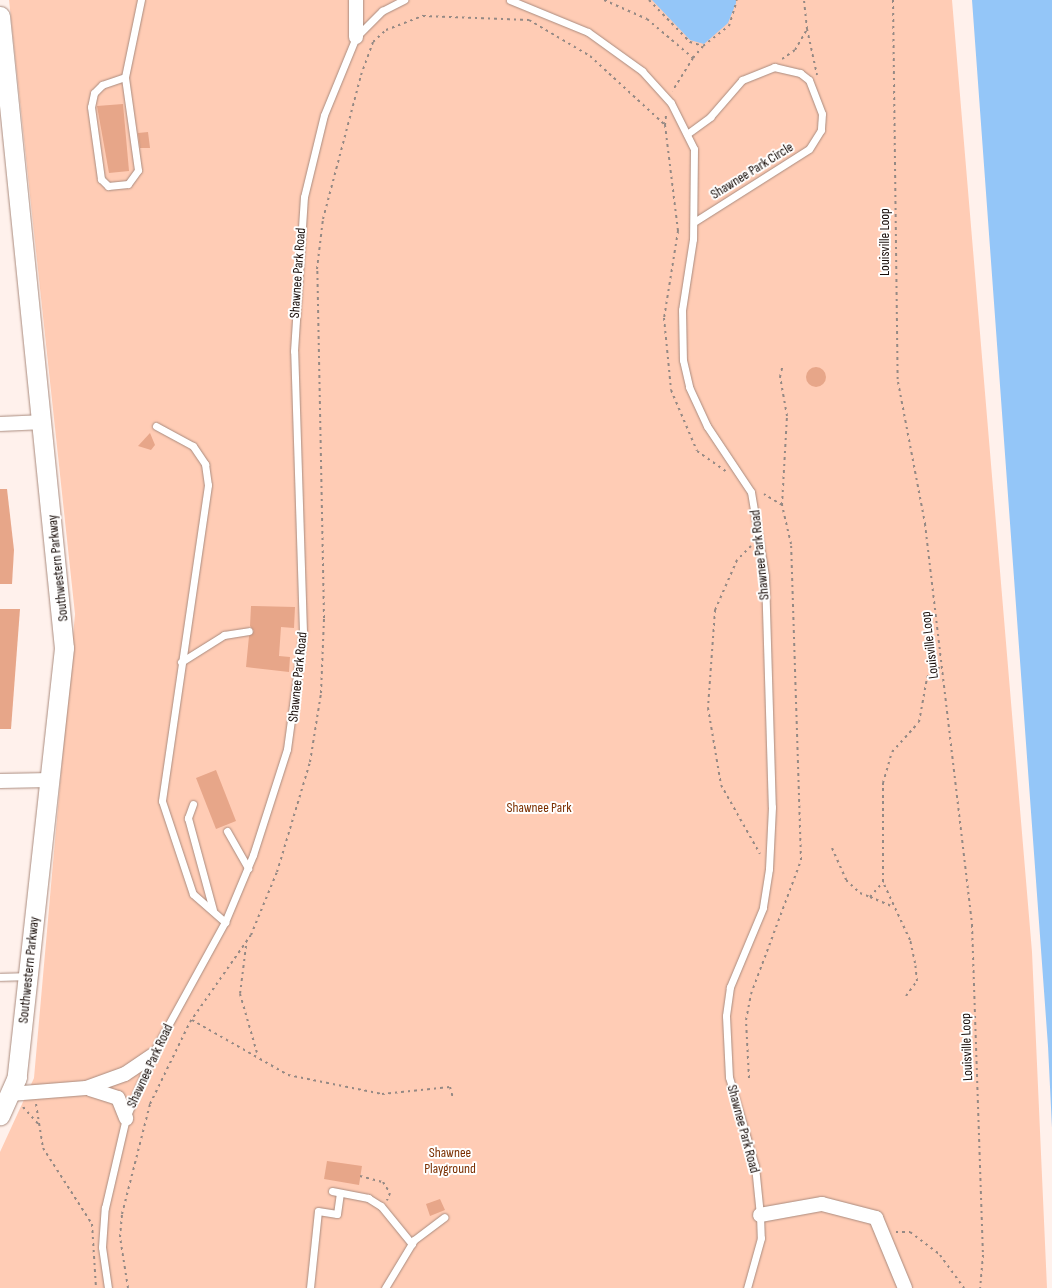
<!DOCTYPE html>
<html>
<head>
<meta charset="utf-8">
<style>
  body { margin:0 }
  #map { position:relative; width:1052px; height:1288px; overflow:hidden; background:#fff1ec; font-family:"Sofia Sans Condensed",sans-serif }
  div>[style] { position:absolute }
  .green>* { inset:0; background:#ffccb5 }
  .water>* { inset:0; background:#94c6f8 }
  .building>* { inset:0; background:#e7a689 }
  .round { border-radius:50% }
  .path>* { height:2px; margin-top:-1px; transform-origin:0; background:repeating-linear-gradient(90deg,#958984 0 2.5px,transparent 0 6.5px) }
  .roads { filter:drop-shadow(0 0 1px #aa8b7e) drop-shadow(0 0 1px #aa8b7e) }
  .lane>* { height:7px; margin:-3.5px; padding:0 3.5px; transform-origin:3.5px; border-radius:3.5px; background:#fff }
  .street>* { height:14px; margin:-7px; padding:0 7px; transform-origin:7px; border-radius:7px; background:#fff }
  .secondary>* { height:19px; margin:-9.5px; padding:0 9.5px; transform-origin:9.5px; border-radius:9.5px; background:#fff }
  span { translate:-50% -50%; white-space:nowrap; text-align:center; line-height:1.15; -webkit-text-stroke:4px #fff; paint-order:stroke }
  .street-label { font-size:14px; color:#170c08 }
  .park-label { font-size:14px; color:#7b2f00 }
</style>
</head>
<body>
<div id="map">
  <div class="green">
    <i style="clip-path:polygon(9px 0,952px 0,1032px 952px,1047px 1288px,0 1288px,0 1152px,34px 1078px,75px 614px)"></i>
  </div>
  <div class="water">
    <i style="clip-path:polygon(652px 0,736px 0,736px 3px,728px 23px,704px 44px,690px 40px)"></i>
    <i style="clip-path:polygon(972px 0,1052px 0,1052px 1128px,1048px 1046px)"></i>
  </div>
  <div class="building">
    <i style="clip-path:polygon(123px 104px,129px 171px,109px 173px,97px 106px)"></i>
    <i style="clip-path:polygon(148px 132px,150px 148px,140px 148px,138px 133px)"></i>
    <i class="round" style="left:806px;top:367px;width:20px;height:20px"></i>
    <i style="clip-path:polygon(150px 433px,155px 445px,151px 450px,138px 446px)"></i>
    <i style="clip-path:polygon(0 489px,7px 489px,14px 550px,12px 584px,0 584px)"></i>
    <i style="clip-path:polygon(251px 606px,295px 607px,294px 628px,281px 627px,279px 656px,290px 657px,289px 672px,246px 667px,249px 636px,254px 631px,250px 626px)"></i>
    <i style="clip-path:polygon(0 609px,20px 609px,11px 729px,0 729px)"></i>
    <i style="clip-path:polygon(216px 770px,236px 821px,216px 829px,196px 778px)"></i>
    <i style="clip-path:polygon(327px 1161px,362px 1166px,359px 1185px,324px 1179px)"></i>
    <i style="clip-path:polygon(440px 1199px,445px 1210px,430px 1216px,426px 1204px)"></i>
  </div>
  <div class="path">
    <i style="left:604px;top:0;width:47px;rotate:23.8deg"></i>
    <i style="left:647px;top:19px;width:60px;rotate:40.3deg"></i>
    <i style="left:693px;top:58px;width:39px;rotate:122deg"></i>
    <i style="left:649px;top:0;width:59px;rotate:45.7deg"></i>
    <i style="left:690px;top:42px;width:14px;rotate:17deg"></i>
    <i style="left:703px;top:46px;width:33px;rotate:-38deg"></i>
    <i style="left:729px;top:26px;width:27px;rotate:-73deg"></i>
    <i style="left:893px;top:0;width:382px;rotate:89.3deg"></i>
    <i style="left:898px;top:382px;width:145px;rotate:79.2deg"></i>
    <i style="left:925px;top:524px;width:404px;rotate:83.3deg"></i>
    <i style="left:972px;top:925px;width:330px;rotate:88.1deg"></i>
    <i style="left:983px;top:1255px;width:33px;rotate:95deg"></i>
    <i style="left:807px;top:29px;width:47px;rotate:77.7deg"></i>
    <i style="left:693px;top:58px;width:16px;rotate:-50deg"></i>
    <i style="left:782px;top:59px;width:16px;rotate:-35deg"></i>
    <i style="left:795px;top:50px;width:24px;rotate:-60deg"></i>
    <i style="left:807px;top:29px;width:29px;rotate:-96deg"></i>
    <i style="left:665px;top:125px;width:10px;rotate:-84deg"></i>
    <i style="left:782px;top:505px;width:89px;rotate:-86.8deg"></i>
    <i style="left:787px;top:416px;width:40px;rotate:-100deg"></i>
    <i style="left:780px;top:377px;width:13px;rotate:-77deg"></i>
    <i style="left:751px;top:546px;width:20px;rotate:135deg"></i>
    <i style="left:737px;top:560px;width:55px;rotate:113.7deg"></i>
    <i style="left:715px;top:610px;width:98px;rotate:94.1deg"></i>
    <i style="left:708px;top:708px;width:78px;rotate:80.4deg"></i>
    <i style="left:721px;top:785px;width:79px;rotate:60.5deg"></i>
    <i style="left:832px;top:848px;width:35px;rotate:66deg"></i>
    <i style="left:846px;top:880px;width:19px;rotate:43deg"></i>
    <i style="left:860px;top:893px;width:11px;rotate:22deg"></i>
    <i style="left:870px;top:897px;width:20px;rotate:-49deg"></i>
    <i style="left:870px;top:897px;width:25px;rotate:23deg"></i>
    <i style="left:246px;top:946px;width:48px;rotate:97.1deg"></i>
    <i style="left:240px;top:994px;width:61px;rotate:73.9deg"></i>
    <i style="left:906px;top:996px;width:19px;rotate:-54deg"></i>
    <i style="left:917px;top:981px;width:18px;rotate:-96deg"></i>
    <i style="left:915px;top:963px;width:24px;rotate:-102deg"></i>
    <i style="left:910px;top:940px;width:64px;rotate:-115deg"></i>
    <i style="left:883px;top:882px;width:99px;rotate:-90deg"></i>
    <i style="left:883px;top:783px;width:32px;rotate:-74deg"></i>
    <i style="left:892px;top:752px;width:40px;rotate:-48deg"></i>
    <i style="left:919px;top:722px;width:45px;rotate:-79.7deg"></i>
    <i style="left:927px;top:678px;width:9px;rotate:-63deg"></i>
    <i style="left:931px;top:670px;width:11px;rotate:-15deg"></i>
    <i style="left:192px;top:1020px;width:111px;rotate:29.8deg"></i>
    <i style="left:288px;top:1075px;width:96px;rotate:11.4deg"></i>
    <i style="left:382px;top:1094px;width:68px;rotate:-5.9deg"></i>
    <i style="left:450px;top:1087px;width:11px;rotate:75deg"></i>
    <i style="left:749px;top:1078px;width:58px;rotate:-93deg"></i>
    <i style="left:746px;top:1020px;width:26px;rotate:-79deg"></i>
    <i style="left:751px;top:994px;width:143px;rotate:-69.5deg"></i>
    <i style="left:801px;top:860px;width:316px;rotate:-91.8deg"></i>
    <i style="left:791px;top:544px;width:40px;rotate:-103deg"></i>
    <i style="left:782px;top:505px;width:21px;rotate:-149deg"></i>
    <i style="left:36px;top:1104px;width:45px;rotate:81deg"></i>
    <i style="left:43px;top:1148px;width:90px;rotate:57.2deg"></i>
    <i style="left:92px;top:1224px;width:64px;rotate:86.4deg"></i>
    <i style="left:23px;top:1107px;width:24px;rotate:48deg"></i>
    <i style="left:360px;top:1176px;width:24px;rotate:15deg"></i>
    <i style="left:383px;top:1182px;width:13px;rotate:58deg"></i>
    <i style="left:390px;top:1193px;width:8px;rotate:113deg"></i>
    <i style="left:896px;top:1232px;width:14px"></i>
    <i style="left:910px;top:1232px;width:38px;rotate:37deg"></i>
    <i style="left:940px;top:1255px;width:41px;rotate:54deg"></i>
    <i style="left:128px;top:1288px;width:52px;rotate:-98.9deg"></i>
    <i style="left:120px;top:1237px;width:23px;rotate:-85deg"></i>
    <i style="left:122px;top:1214px;width:114px;rotate:-75.7deg"></i>
    <i style="left:150px;top:1104px;width:91px;rotate:-64deg"></i>
    <i style="left:190px;top:1022px;width:106px;rotate:-55deg"></i>
    <i style="left:251px;top:935px;width:68px;rotate:-67.6deg"></i>
    <i style="left:277px;top:872px;width:115px;rotate:-73.3deg"></i>
    <i style="left:310px;top:762px;width:70px;rotate:-80.9deg"></i>
    <i style="left:321px;top:693px;width:75px;rotate:-87.7deg"></i>
    <i style="left:324px;top:618px;width:349px;rotate:-91.1deg"></i>
    <i style="left:317px;top:269px;width:50px;rotate:-83.2deg"></i>
    <i style="left:323px;top:219px;width:149px;rotate:-75.2deg"></i>
    <i style="left:361px;top:75px;width:35px;rotate:-70deg"></i>
    <i style="left:373px;top:42px;width:18px;rotate:-43deg"></i>
    <i style="left:386px;top:30px;width:40px;rotate:-21deg"></i>
    <i style="left:423px;top:16px;width:106px;rotate:2.2deg"></i>
    <i style="left:529px;top:20px;width:71px;rotate:30.5deg"></i>
    <i style="left:590px;top:56px;width:102px;rotate:42.6deg"></i>
    <i style="left:665px;top:125px;width:107px;rotate:83deg"></i>
    <i style="left:678px;top:231px;width:88px;rotate:99.1deg"></i>
    <i style="left:664px;top:318px;width:72px;rotate:84.4deg"></i>
    <i style="left:671px;top:390px;width:66px;rotate:66.9deg"></i>
    <i style="left:697px;top:451px;width:35px;rotate:35deg"></i>
  </div>
  <div class="roads">
    <div class="lane">
      <i style="left:510px;top:0;width:84px;rotate:22.3deg"></i>
      <i style="left:588px;top:32px;width:67px;rotate:35.8deg"></i>
      <i style="left:642px;top:71px;width:43px;rotate:47.8deg"></i>
      <i style="left:671px;top:103px;width:51px;rotate:63.4deg"></i>
      <i style="left:694px;top:149px;width:90px;rotate:90.6deg"></i>
      <i style="left:693px;top:239px;width:72px;rotate:98.8deg"></i>
      <i style="left:682px;top:310px;width:50px;rotate:88.9deg"></i>
      <i style="left:683px;top:360px;width:28px;rotate:77deg"></i>
      <i style="left:689px;top:387px;width:43px;rotate:65.2deg"></i>
      <i style="left:707px;top:426px;width:79px;rotate:56.3deg"></i>
      <i style="left:751px;top:492px;width:85px;rotate:80.5deg"></i>
      <i style="left:765px;top:576px;width:231px;rotate:88.3deg"></i>
      <i style="left:772px;top:807px;width:62px;rotate:92.8deg"></i>
      <i style="left:769px;top:869px;width:39px;rotate:99deg"></i>
      <i style="left:763px;top:908px;width:86px;rotate:112.7deg"></i>
      <i style="left:730px;top:987px;width:29px;rotate:98deg"></i>
      <i style="left:726px;top:1016px;width:61px;rotate:87.2deg"></i>
      <i style="left:729px;top:1077px;width:93px;rotate:73.7deg"></i>
      <i style="left:755px;top:1166px;width:49px;rotate:84.2deg"></i>
      <i style="left:760px;top:1215px;width:23px;rotate:88deg"></i>
      <i style="left:761px;top:1238px;width:52px;rotate:105.6deg"></i>
      <i style="left:125px;top:77px;width:24px;rotate:161deg"></i>
      <i style="left:102px;top:85px;width:11px;rotate:135deg"></i>
      <i style="left:94px;top:93px;width:14px;rotate:102deg"></i>
      <i style="left:91px;top:107px;width:73px;rotate:82.1deg"></i>
      <i style="left:101px;top:179px;width:10px;rotate:45deg"></i>
      <i style="left:108px;top:186px;width:20px;rotate:-6deg"></i>
      <i style="left:128px;top:184px;width:17px;rotate:-54deg"></i>
      <i style="left:138px;top:170px;width:94px;rotate:-98deg"></i>
      <i style="left:125px;top:77px;width:79px;rotate:-78.3deg"></i>
      <i style="left:687px;top:134px;width:29px;rotate:-36deg"></i>
      <i style="left:710px;top:117px;width:49px;rotate:-49.1deg"></i>
      <i style="left:742px;top:80px;width:35px;rotate:-22deg"></i>
      <i style="left:774px;top:67px;width:27px;rotate:13deg"></i>
      <i style="left:800px;top:73px;width:11px;rotate:38deg"></i>
      <i style="left:809px;top:80px;width:36px;rotate:69deg"></i>
      <i style="left:822px;top:114px;width:16px;rotate:94deg"></i>
      <i style="left:821px;top:130px;width:22px;rotate:122deg"></i>
      <i style="left:809px;top:149px;width:136px;rotate:147.6deg"></i>
      <i style="left:156px;top:426px;width:42px;rotate:28.4deg"></i>
      <i style="left:193px;top:446px;width:22px;rotate:56deg"></i>
      <i style="left:205px;top:464px;width:21px;rotate:82deg"></i>
      <i style="left:208px;top:485px;width:319px;rotate:98.3deg"></i>
      <i style="left:162px;top:801px;width:98px;rotate:71.6deg"></i>
      <i style="left:193px;top:894px;width:43px;rotate:41.2deg"></i>
      <i style="left:181px;top:662px;width:51px;rotate:-32.1deg"></i>
      <i style="left:224px;top:635px;width:25px;rotate:-9deg"></i>
      <i style="left:193px;top:804px;width:15px;rotate:110deg"></i>
      <i style="left:188px;top:818px;width:95px;rotate:74.8deg"></i>
      <i style="left:227px;top:831px;width:43px;rotate:60.4deg"></i>
      <i style="left:0;top:977px;width:27px;rotate:-2deg"></i>
      <i style="left:332px;top:1191px;width:37px;rotate:11deg"></i>
      <i style="left:368px;top:1198px;width:15px;rotate:32deg"></i>
      <i style="left:381px;top:1206px;width:49px;rotate:50.8deg"></i>
      <i style="left:108px;top:1288px;width:41px;rotate:-98.3deg"></i>
      <i style="left:102px;top:1247px;width:39px;rotate:-86deg"></i>
      <i style="left:105px;top:1208px;width:92px;rotate:-76.9deg"></i>
      <i style="left:126px;top:1118px;width:73px;rotate:-67.3deg"></i>
      <i style="left:154px;top:1051px;width:147px;rotate:-61.2deg"></i>
      <i style="left:225px;top:922px;width:73px;rotate:-67.3deg"></i>
      <i style="left:253px;top:855px;width:111px;rotate:-72.2deg"></i>
      <i style="left:287px;top:749px;width:118px;rotate:-82.2deg"></i>
      <i style="left:303px;top:632px;width:281px;rotate:-91.8deg"></i>
      <i style="left:294px;top:351px;width:154px;rotate:-86.3deg"></i>
      <i style="left:304px;top:197px;width:84px;rotate:-76.3deg"></i>
      <i style="left:324px;top:115px;width:84px;rotate:-67.7deg"></i>
      <i style="left:356px;top:37px;width:37px;rotate:-45deg"></i>
      <i style="left:382px;top:11px;width:25px;rotate:-27deg"></i>
      <i style="left:310px;top:1288px;width:77px;rotate:-84.1deg"></i>
      <i style="left:318px;top:1211px;width:19px;rotate:9deg"></i>
      <i style="left:337px;top:1214px;width:21px;rotate:-82deg"></i>
      <i style="left:385px;top:1288px;width:56px;rotate:-58.9deg"></i>
      <i style="left:414px;top:1240px;width:38px;rotate:-37deg"></i>
    </div>
    <div class="street">
      <i style="left:356px;top:0;width:37px;rotate:90deg"></i>
      <i style="left:0;top:424px;width:43px;rotate:-2.7deg"></i>
      <i style="left:0;top:781px;width:50px;rotate:-1.1deg"></i>
      <i style="left:90px;top:1089px;width:29px;rotate:18deg"></i>
      <i style="left:118px;top:1098px;width:22px;rotate:68deg"></i>
      <i style="left:10px;top:1094px;width:76px;rotate:-4.5deg"></i>
      <i style="left:86px;top:1088px;width:41px;rotate:-19.7deg"></i>
      <i style="left:125px;top:1074px;width:32px;rotate:-34deg"></i>
      <i style="left:760px;top:1215px;width:63px;rotate:-10.1deg"></i>
      <i style="left:822px;top:1204px;width:56px;rotate:14.5deg"></i>
      <i style="left:876px;top:1218px;width:76px;rotate:67.5deg"></i>
    </div>
    <div class="secondary">
      <i style="left:0;top:16px;width:635px;rotate:84.22deg"></i>
      <i style="left:64px;top:648px;width:432px;rotate:96.3deg"></i>
      <i style="left:17px;top:1077px;width:42px;rotate:114.1deg"></i>
    </div>
  </div>
  <div class="street-label">
    <span style="left:752px;top:171px;rotate:-32deg">Shawnee Park Circle</span>
    <span style="left:885px;top:242px;rotate:-90deg">Louisville Loop</span>
    <span style="left:298px;top:273px;rotate:-86deg">Shawnee Park Road</span>
    <span style="left:760px;top:555px;rotate:-96deg">Shawnee Park Road</span>
    <span style="left:58px;top:568px;rotate:-96deg">Southwestern Parkway</span>
    <span style="left:930px;top:645px;rotate:-97deg">Louisville Loop</span>
    <span style="left:298px;top:677px;rotate:-84deg">Shawnee Park Road</span>
    <span style="left:29px;top:970px;rotate:-84deg">Southwestern Parkway</span>
    <span style="left:967px;top:1047px;rotate:-92deg">Louisville Loop</span>
    <span style="left:150px;top:1066px;rotate:-65deg">Shawnee Park Road</span>
    <span style="left:743px;top:1129px;rotate:75deg">Shawnee Park Road</span>
  </div>
  <div class="park-label">
    <span style="left:539px;top:808px">Shawnee Park</span>
    <span style="left:450px;top:1161px">Shawnee<br>Playground</span>
  </div>
</div>
</body>
</html>
